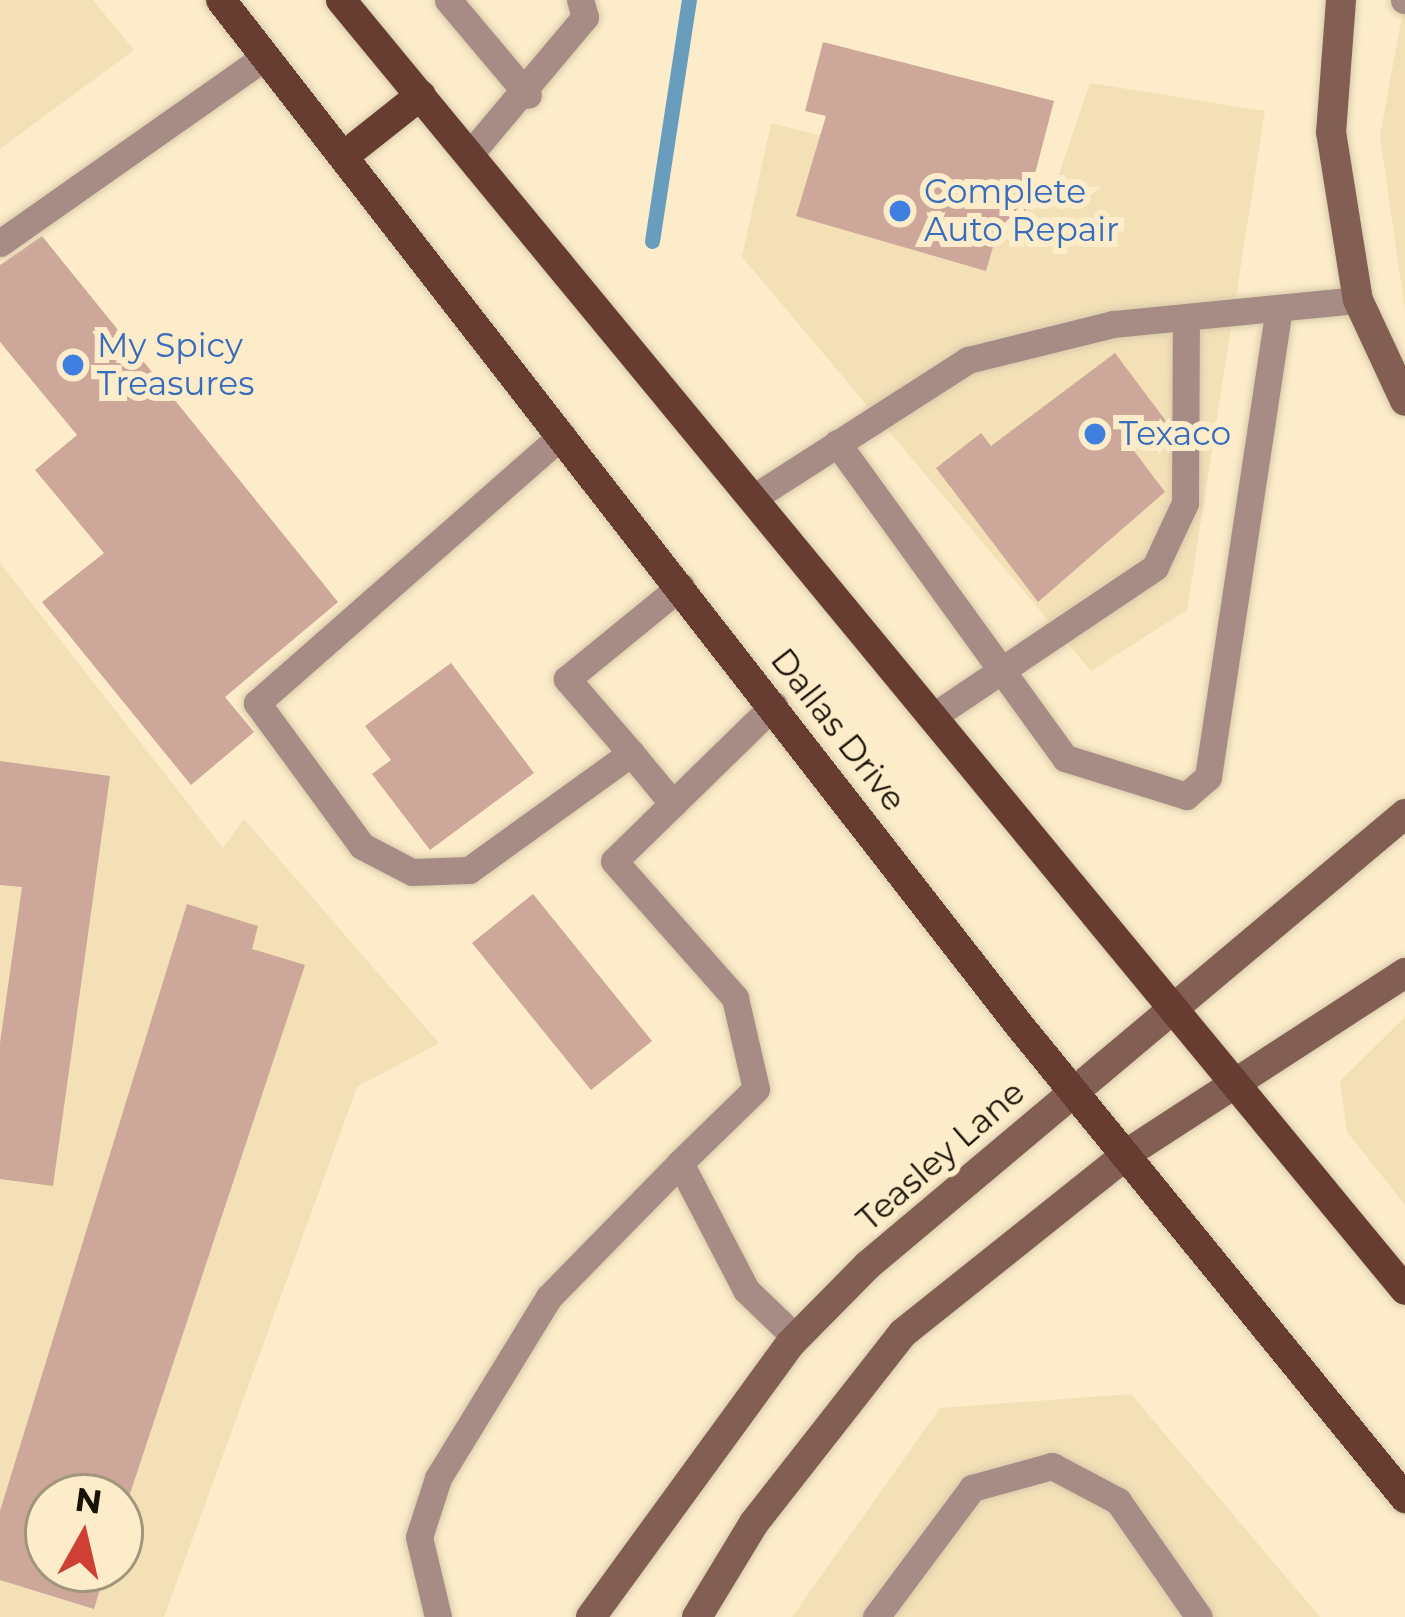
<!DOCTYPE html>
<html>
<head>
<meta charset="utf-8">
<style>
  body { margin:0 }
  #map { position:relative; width:1405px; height:1617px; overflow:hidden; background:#fcecca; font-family:Montserrat,sans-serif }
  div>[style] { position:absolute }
  .built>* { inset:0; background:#f3e0b7 }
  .stream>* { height:15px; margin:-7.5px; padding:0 7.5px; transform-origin:7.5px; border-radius:7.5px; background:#689dbd }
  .building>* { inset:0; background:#cda79a }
  .roads { filter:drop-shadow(0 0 3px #d8c9ab) drop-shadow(0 0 3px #d8c9ab) }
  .lane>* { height:27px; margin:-13.5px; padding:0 13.5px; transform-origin:13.5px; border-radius:13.5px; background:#a68c84 }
  .secondary>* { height:30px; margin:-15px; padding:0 15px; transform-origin:15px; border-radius:15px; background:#825e53 }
  .primary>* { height:30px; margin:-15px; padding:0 15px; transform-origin:15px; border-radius:15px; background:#673d31 }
  .dots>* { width:33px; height:33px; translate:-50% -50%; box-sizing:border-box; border:6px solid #fcecca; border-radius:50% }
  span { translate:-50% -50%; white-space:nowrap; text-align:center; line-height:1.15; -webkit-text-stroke:12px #fcecca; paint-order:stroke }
  .shop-label { font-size:33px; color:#366cbe }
  .left { translate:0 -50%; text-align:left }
  .street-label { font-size:33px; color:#191307 }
  .north { position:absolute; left:24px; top:1473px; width:120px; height:120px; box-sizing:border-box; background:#fcecca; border:3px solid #a1957c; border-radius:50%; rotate:8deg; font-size:33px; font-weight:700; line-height:48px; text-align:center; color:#191307 }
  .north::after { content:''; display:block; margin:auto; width:42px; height:54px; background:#cd4032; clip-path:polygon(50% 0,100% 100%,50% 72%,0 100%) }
</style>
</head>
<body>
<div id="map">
  <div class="built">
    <i style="clip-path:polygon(0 0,93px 0,134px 50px,0 149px)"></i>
    <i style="clip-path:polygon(1405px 0,1405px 311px,1380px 135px)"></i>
    <i style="clip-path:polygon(1090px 83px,1265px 111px,1187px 610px,1091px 671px,742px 257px,771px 123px,1052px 194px)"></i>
    <i style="clip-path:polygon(evenodd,0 563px,223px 848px,244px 819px,439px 1043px,357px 1087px,164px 1617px,0 1617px,0 563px,48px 1497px,120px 1497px,120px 1569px,48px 1569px,48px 1497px)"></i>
    <i style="clip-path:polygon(1405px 1017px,1405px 1205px,1347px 1132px,1340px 1081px)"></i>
    <i style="clip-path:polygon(1131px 1394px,1320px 1617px,792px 1617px,940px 1408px)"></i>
  </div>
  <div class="stream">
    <i style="left:652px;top:241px;width:244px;rotate:-81.3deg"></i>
  </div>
  <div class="building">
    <i style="clip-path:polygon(823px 42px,1054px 101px,1021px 227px,1000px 223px,986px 271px,796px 216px,826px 116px,805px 111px)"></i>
    <i style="clip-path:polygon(42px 236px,338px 602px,225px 697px,254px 732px,191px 785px,42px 602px,104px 553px,35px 470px,77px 435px,0 342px,0 265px)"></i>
    <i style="clip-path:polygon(1115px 353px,1166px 421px,1131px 447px,1165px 492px,1038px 602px,936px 468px,981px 433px,991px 446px)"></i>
    <i style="clip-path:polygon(451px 663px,534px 773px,430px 850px,372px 774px,391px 760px,365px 726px)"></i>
    <i style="clip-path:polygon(0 761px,110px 776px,53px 1186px,0 1179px,0 1043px,22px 887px,0 885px)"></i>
    <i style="clip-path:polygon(533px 894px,652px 1041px,591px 1090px,472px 943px)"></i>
    <i style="clip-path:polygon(187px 904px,258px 926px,252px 949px,305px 965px,120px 1524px,120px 1497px,48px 1497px,48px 1569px,106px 1569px,94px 1609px,0 1580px,0 1511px)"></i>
  </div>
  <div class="roads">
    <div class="lane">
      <i style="left:448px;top:0;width:124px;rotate:49.9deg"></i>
      <i style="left:1404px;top:0;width:1px"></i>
      <i style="left:470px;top:154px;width:179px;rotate:-50deg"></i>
      <i style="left:585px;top:17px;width:18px;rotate:-106deg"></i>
      <i style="left:0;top:243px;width:325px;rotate:-35.1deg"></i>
      <i style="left:562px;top:435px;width:406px;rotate:138.7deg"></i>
      <i style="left:257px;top:703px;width:177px;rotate:53.7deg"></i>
      <i style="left:362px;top:846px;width:56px;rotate:27.5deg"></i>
      <i style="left:412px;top:872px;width:57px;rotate:-2deg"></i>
      <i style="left:469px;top:870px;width:200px;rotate:-35.8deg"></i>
      <i style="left:631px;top:753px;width:98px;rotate:-130.9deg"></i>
      <i style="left:567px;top:679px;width:147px;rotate:-39.2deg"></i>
      <i style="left:837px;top:443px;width:389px;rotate:54.1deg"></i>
      <i style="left:1065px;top:758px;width:127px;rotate:17.4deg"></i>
      <i style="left:1186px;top:796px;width:29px;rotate:-41deg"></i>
      <i style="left:1208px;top:777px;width:472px;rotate:-81.4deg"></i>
      <i style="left:756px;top:496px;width:252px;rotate:-32.7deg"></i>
      <i style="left:968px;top:360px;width:149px;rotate:-13.9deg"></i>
      <i style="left:1113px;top:324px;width:246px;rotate:-5.6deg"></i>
      <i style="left:774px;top:705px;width:223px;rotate:135.7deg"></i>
      <i style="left:614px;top:861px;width:183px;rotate:48.5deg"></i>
      <i style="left:735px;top:998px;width:93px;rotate:77deg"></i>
      <i style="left:756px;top:1089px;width:106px;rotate:135.8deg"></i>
      <i style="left:680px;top:1163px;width:143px;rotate:62.5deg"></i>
      <i style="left:746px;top:1290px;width:69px;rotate:43.8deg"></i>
      <i style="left:935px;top:715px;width:265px;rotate:-33.9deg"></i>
      <i style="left:1155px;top:567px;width:71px;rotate:-64.9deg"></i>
      <i style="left:1185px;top:503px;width:185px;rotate:-89.7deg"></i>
      <i style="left:631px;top:753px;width:66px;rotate:50.5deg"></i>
      <i style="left:438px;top:1617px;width:82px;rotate:-103.4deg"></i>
      <i style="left:419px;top:1537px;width:62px;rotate:-72.1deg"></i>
      <i style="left:438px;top:1478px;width:212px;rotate:-58.5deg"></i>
      <i style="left:549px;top:1297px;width:187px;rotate:-45.6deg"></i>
      <i style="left:876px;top:1617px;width:161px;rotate:-53.3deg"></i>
      <i style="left:972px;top:1488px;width:83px;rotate:-15.4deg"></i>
      <i style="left:1052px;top:1466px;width:75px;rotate:27.9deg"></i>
      <i style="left:1118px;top:1501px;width:141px;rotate:55.1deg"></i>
    </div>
    <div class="secondary">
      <i style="left:1341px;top:0;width:132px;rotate:94.3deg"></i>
      <i style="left:1331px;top:132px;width:170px;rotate:80.9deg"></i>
      <i style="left:1358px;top:300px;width:111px;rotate:65deg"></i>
      <i style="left:591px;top:1617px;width:338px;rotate:-53.9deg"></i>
      <i style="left:790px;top:1344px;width:111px;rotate:-45.4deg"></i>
      <i style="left:868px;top:1265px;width:701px;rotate:-40.03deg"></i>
      <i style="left:697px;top:1617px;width:110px;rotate:-58.8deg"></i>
      <i style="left:754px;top:1523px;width:241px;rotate:-51.9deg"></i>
      <i style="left:903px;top:1333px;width:292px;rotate:-38.6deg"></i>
      <i style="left:1131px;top:1151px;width:327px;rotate:-33deg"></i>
    </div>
    <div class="primary">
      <i style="left:221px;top:0;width:1299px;rotate:52.1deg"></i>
      <i style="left:1019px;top:1025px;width:611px;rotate:50.78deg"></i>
      <i style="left:341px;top:0;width:1672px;rotate:50.48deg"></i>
      <i style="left:344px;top:156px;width:98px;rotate:-38.4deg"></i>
    </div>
  </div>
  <div class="dots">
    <i style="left:900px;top:211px;background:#3f7fe0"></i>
    <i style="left:73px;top:365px;background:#3f7fe0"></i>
    <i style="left:1095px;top:434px;background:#3f7fe0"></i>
  </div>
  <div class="shop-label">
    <span class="left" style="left:924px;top:211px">Complete<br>Auto Repair</span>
    <span class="left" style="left:97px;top:365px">My Spicy<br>Treasures</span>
    <span class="left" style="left:1119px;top:434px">Texaco</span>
  </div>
  <div class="street-label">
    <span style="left:838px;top:730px;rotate:52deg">Dallas Drive</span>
    <span style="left:941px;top:1156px;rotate:-41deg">Teasley Lane</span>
  </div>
  <div class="north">N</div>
</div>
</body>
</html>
